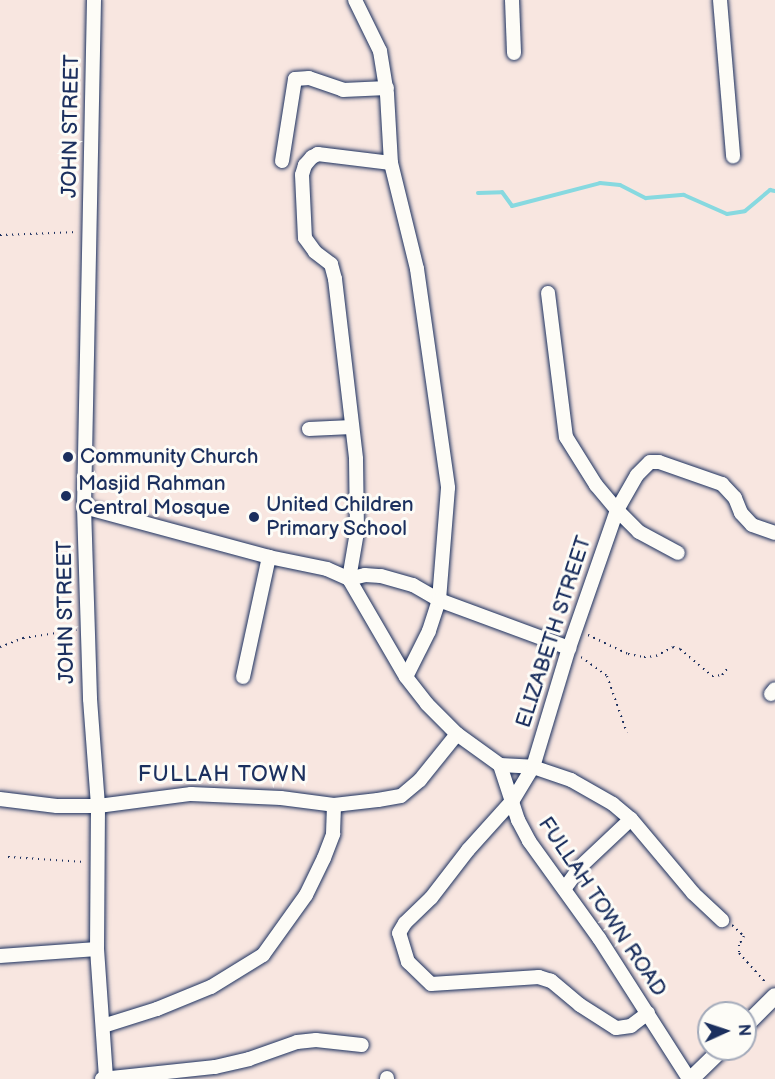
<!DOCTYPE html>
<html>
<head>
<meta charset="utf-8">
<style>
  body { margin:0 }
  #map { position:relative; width:775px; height:1079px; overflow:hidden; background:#f8e6e0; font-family:"Balsamiq Sans",sans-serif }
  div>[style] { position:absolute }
  .stream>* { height:4px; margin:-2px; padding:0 2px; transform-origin:2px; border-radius:2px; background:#87d9e0 }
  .path>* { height:2px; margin-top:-1px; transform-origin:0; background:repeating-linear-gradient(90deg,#1b2f5e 0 1.5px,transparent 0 6px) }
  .roads { filter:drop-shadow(0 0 2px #1b2f5e) drop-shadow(0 0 2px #1b2f5e) }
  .minor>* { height:14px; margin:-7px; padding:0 7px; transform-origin:7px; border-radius:7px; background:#fdfcf7 }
  .tertiary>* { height:16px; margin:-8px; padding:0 8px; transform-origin:8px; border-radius:8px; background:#fdfcf7 }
  .dots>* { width:16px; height:16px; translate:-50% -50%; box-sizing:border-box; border:3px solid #fdfcf7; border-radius:50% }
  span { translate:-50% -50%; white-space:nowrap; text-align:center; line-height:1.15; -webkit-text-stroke:6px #fdfcf7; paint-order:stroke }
  .street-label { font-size:21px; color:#1b2f5e }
  .poi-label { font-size:21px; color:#1b2f5e }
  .left { translate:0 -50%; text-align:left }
  .neighbourhood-label { font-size:22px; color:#1b2f5e; letter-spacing:1.5px }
  .north { position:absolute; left:697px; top:1001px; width:60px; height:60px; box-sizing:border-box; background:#fdfcf7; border:2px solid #a3aaba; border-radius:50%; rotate:87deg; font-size:16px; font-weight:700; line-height:24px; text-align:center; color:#1b2f5e }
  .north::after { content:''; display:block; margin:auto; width:21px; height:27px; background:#1b2f5e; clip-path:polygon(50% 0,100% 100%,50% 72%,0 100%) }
</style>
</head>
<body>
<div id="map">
  <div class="stream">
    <i style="left:478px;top:193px;width:24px;rotate:-2deg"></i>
    <i style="left:502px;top:192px;width:17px;rotate:54deg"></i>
    <i style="left:512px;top:206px;width:91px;rotate:-14.6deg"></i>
    <i style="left:600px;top:183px;width:20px;rotate:6deg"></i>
    <i style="left:620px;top:185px;width:29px;rotate:27deg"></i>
    <i style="left:646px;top:198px;width:38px;rotate:-5deg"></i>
    <i style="left:684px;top:195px;width:47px;rotate:23.8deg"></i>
    <i style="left:727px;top:214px;width:18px;rotate:-9deg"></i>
    <i style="left:745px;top:211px;width:33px;rotate:-40deg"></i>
    <i style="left:770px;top:190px;width:5px;rotate:11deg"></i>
  </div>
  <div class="path">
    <i style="left:0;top:235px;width:78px;rotate:-2.2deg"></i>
    <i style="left:588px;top:635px;width:44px;rotate:25.4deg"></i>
    <i style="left:628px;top:654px;width:16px;rotate:11deg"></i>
    <i style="left:644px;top:657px;width:12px;rotate:-5deg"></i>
    <i style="left:656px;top:656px;width:19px;rotate:-28deg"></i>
    <i style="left:673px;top:647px;width:7px;rotate:16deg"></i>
    <i style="left:680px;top:649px;width:42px;rotate:40.2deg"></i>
    <i style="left:712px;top:676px;width:10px;rotate:-6deg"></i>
    <i style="left:722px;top:675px;width:8px;rotate:-50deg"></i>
    <i style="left:0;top:647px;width:25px;rotate:-21deg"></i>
    <i style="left:23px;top:638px;width:54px;rotate:-8.6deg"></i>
    <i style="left:581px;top:657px;width:32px;rotate:36deg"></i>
    <i style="left:607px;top:676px;width:60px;rotate:70.7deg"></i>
    <i style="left:8px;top:857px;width:77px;rotate:3.7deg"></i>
    <i style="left:732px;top:925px;width:16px;rotate:43deg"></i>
    <i style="left:744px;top:936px;width:10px;rotate:119deg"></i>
    <i style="left:739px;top:945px;width:8px;rotate:90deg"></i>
    <i style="left:739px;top:953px;width:40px;rotate:48deg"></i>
  </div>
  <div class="roads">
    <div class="minor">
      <i style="left:94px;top:0;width:507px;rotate:91.13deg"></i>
      <i style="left:84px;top:507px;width:192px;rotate:88.2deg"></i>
      <i style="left:90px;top:699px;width:107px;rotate:85.7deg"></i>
      <i style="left:98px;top:806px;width:143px;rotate:90.4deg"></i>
      <i style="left:97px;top:949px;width:130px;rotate:86deg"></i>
      <i style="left:355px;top:0;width:57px;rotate:63.9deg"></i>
      <i style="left:380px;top:51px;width:44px;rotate:80.8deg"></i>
      <i style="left:387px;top:94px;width:69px;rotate:86.7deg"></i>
      <i style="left:391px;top:163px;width:109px;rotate:76.2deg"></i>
      <i style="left:417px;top:269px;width:221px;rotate:81.9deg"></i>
      <i style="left:448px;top:488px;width:112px;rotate:94.6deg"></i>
      <i style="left:439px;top:600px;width:33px;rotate:108deg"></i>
      <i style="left:429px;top:631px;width:51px;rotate:116.6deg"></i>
      <i style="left:512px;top:0;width:53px;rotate:87.8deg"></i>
      <i style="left:720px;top:0;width:157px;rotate:85.2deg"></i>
      <i style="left:282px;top:161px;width:83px;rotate:-81deg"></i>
      <i style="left:295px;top:79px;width:14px;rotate:-4deg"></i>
      <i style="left:309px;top:78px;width:36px;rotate:19deg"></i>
      <i style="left:343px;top:90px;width:44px;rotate:-2.6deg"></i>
      <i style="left:391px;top:163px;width:74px;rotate:-173deg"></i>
      <i style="left:318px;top:154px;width:7px;rotate:153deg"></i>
      <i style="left:312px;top:157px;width:11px;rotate:131deg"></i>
      <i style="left:305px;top:165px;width:10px;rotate:107deg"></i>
      <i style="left:302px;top:175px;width:63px;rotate:87.3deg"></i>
      <i style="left:305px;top:238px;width:17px;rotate:54deg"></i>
      <i style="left:315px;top:252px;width:20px;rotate:37deg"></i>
      <i style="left:331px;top:264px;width:16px;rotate:75deg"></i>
      <i style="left:335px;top:279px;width:181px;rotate:83.3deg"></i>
      <i style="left:356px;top:459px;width:73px;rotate:89.2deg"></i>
      <i style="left:357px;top:532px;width:48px;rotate:99.7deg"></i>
      <i style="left:349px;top:579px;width:16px;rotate:-14deg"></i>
      <i style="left:365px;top:575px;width:16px;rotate:4deg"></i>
      <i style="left:381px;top:576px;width:33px;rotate:16deg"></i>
      <i style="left:413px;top:585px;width:30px;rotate:30deg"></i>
      <i style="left:439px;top:600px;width:139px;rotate:20.3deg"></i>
      <i style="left:548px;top:293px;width:145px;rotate:82.9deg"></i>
      <i style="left:566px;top:437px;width:57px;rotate:58deg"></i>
      <i style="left:596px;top:485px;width:33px;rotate:50deg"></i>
      <i style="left:617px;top:510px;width:31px;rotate:45deg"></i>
      <i style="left:639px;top:532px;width:44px;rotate:28.3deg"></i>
      <i style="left:309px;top:429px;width:43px;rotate:-2.7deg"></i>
      <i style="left:84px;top:507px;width:192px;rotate:15.1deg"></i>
      <i style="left:269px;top:557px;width:59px;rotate:11.7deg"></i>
      <i style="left:327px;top:569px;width:24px;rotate:24deg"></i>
      <i style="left:349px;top:579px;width:113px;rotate:59.8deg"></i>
      <i style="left:406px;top:677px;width:34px;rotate:52deg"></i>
      <i style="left:427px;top:704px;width:42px;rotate:45deg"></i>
      <i style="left:457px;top:734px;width:53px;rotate:35.8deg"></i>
      <i style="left:500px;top:765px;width:58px;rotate:71.9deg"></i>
      <i style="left:518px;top:820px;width:24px;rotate:62deg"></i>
      <i style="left:529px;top:841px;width:120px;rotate:54.2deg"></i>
      <i style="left:599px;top:938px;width:167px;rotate:57.4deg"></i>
      <i style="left:243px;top:677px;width:123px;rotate:-77.8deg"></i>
      <i style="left:771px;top:694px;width:6px;rotate:-51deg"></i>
      <i style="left:500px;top:765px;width:33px;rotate:3deg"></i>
      <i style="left:533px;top:767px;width:40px;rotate:18.9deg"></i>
      <i style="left:571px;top:780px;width:48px;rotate:29.7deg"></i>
      <i style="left:613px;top:804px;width:23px;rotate:40deg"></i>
      <i style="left:631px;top:819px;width:97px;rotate:50deg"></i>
      <i style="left:693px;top:893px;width:40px;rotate:43deg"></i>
      <i style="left:0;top:799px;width:57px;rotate:7deg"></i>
      <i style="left:57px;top:806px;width:41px"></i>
      <i style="left:98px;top:806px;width:94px;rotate:-7.4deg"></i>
      <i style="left:191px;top:794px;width:90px;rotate:2.5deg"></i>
      <i style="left:281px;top:798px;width:53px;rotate:7.5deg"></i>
      <i style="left:334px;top:805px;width:44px;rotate:-6.5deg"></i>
      <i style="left:378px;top:800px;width:23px;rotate:-10deg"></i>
      <i style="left:401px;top:796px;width:25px;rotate:-40deg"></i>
      <i style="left:420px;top:780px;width:59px;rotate:-51.2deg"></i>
      <i style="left:565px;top:888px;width:26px;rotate:-54deg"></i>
      <i style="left:580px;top:867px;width:70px;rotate:-43.3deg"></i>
      <i style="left:0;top:956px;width:97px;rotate:-4.1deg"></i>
      <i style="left:648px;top:1013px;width:21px;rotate:143deg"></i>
      <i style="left:631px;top:1026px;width:15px;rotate:172deg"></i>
      <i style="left:616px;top:1028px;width:43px;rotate:-147.4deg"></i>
      <i style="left:580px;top:1005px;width:38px;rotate:-140deg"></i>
      <i style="left:551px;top:981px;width:13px;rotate:-162deg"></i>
      <i style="left:539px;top:977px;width:108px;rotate:176.3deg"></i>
      <i style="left:431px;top:984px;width:32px;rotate:-136deg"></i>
      <i style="left:408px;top:962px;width:30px;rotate:-107deg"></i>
      <i style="left:399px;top:933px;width:12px;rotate:-59deg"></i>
      <i style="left:405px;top:923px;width:36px;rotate:-44deg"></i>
      <i style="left:431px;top:898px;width:61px;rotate:-52.4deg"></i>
      <i style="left:468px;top:850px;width:67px;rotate:-48deg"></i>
      <i style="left:513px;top:800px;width:39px;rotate:-59deg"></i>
      <i style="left:533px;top:767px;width:124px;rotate:-73.2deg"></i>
      <i style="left:569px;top:648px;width:146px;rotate:-70.8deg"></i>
      <i style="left:617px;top:510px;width:40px;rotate:-60.3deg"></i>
      <i style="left:637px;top:475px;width:18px;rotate:-45deg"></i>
      <i style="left:650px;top:462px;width:9px"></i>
      <i style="left:659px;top:462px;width:67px;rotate:19.2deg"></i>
      <i style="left:722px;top:484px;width:19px;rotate:47deg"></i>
      <i style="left:735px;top:498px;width:16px;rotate:68deg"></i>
      <i style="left:741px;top:513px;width:16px;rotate:47deg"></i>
      <i style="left:752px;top:525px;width:24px;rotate:19deg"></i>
      <i style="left:103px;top:1026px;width:57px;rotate:-17.5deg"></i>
      <i style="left:157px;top:1009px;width:58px;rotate:-22.2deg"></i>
      <i style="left:211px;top:987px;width:61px;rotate:-31.6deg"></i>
      <i style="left:263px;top:955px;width:74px;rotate:-54.4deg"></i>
      <i style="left:306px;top:895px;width:41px;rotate:-64.1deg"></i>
      <i style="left:324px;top:858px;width:26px;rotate:-69deg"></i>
      <i style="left:333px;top:834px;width:29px;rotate:-88deg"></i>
      <i style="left:387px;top:1078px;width:1px;rotate:90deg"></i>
      <i style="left:102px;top:1079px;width:114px;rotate:-6.1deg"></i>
      <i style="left:215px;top:1067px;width:35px;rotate:-13deg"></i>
      <i style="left:249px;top:1059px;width:51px;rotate:-19.5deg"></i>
      <i style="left:297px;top:1042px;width:19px;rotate:-6deg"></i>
      <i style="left:316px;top:1040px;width:46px;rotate:6.2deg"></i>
    </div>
    <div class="tertiary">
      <i style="left:745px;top:1026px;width:42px;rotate:-45deg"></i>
      <i style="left:691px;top:1079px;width:43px;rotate:-44.1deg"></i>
    </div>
  </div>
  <div class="dots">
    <i style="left:68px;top:457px;background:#1b2f5e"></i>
    <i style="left:66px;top:496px;background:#1b2f5e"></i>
    <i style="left:254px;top:517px;background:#1b2f5e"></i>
  </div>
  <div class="street-label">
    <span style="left:71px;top:126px;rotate:-89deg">JOHN STREET</span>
    <span style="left:66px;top:612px;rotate:-91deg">JOHN STREET</span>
    <span style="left:554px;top:632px;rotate:-72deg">ELIZABETH STREET</span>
    <span style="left:602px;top:907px;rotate:56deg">FULLAH TOWN ROAD</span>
  </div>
  <div class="poi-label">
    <span class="left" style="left:80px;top:457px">Community Church</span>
    <span class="left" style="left:78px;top:496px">Masjid Rahman<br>Central Mosque</span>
    <span class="left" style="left:266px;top:517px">United Children<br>Primary School</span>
  </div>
  <div class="neighbourhood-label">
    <span style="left:223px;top:775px">FULLAH TOWN</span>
  </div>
  <div class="north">N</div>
</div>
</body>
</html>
